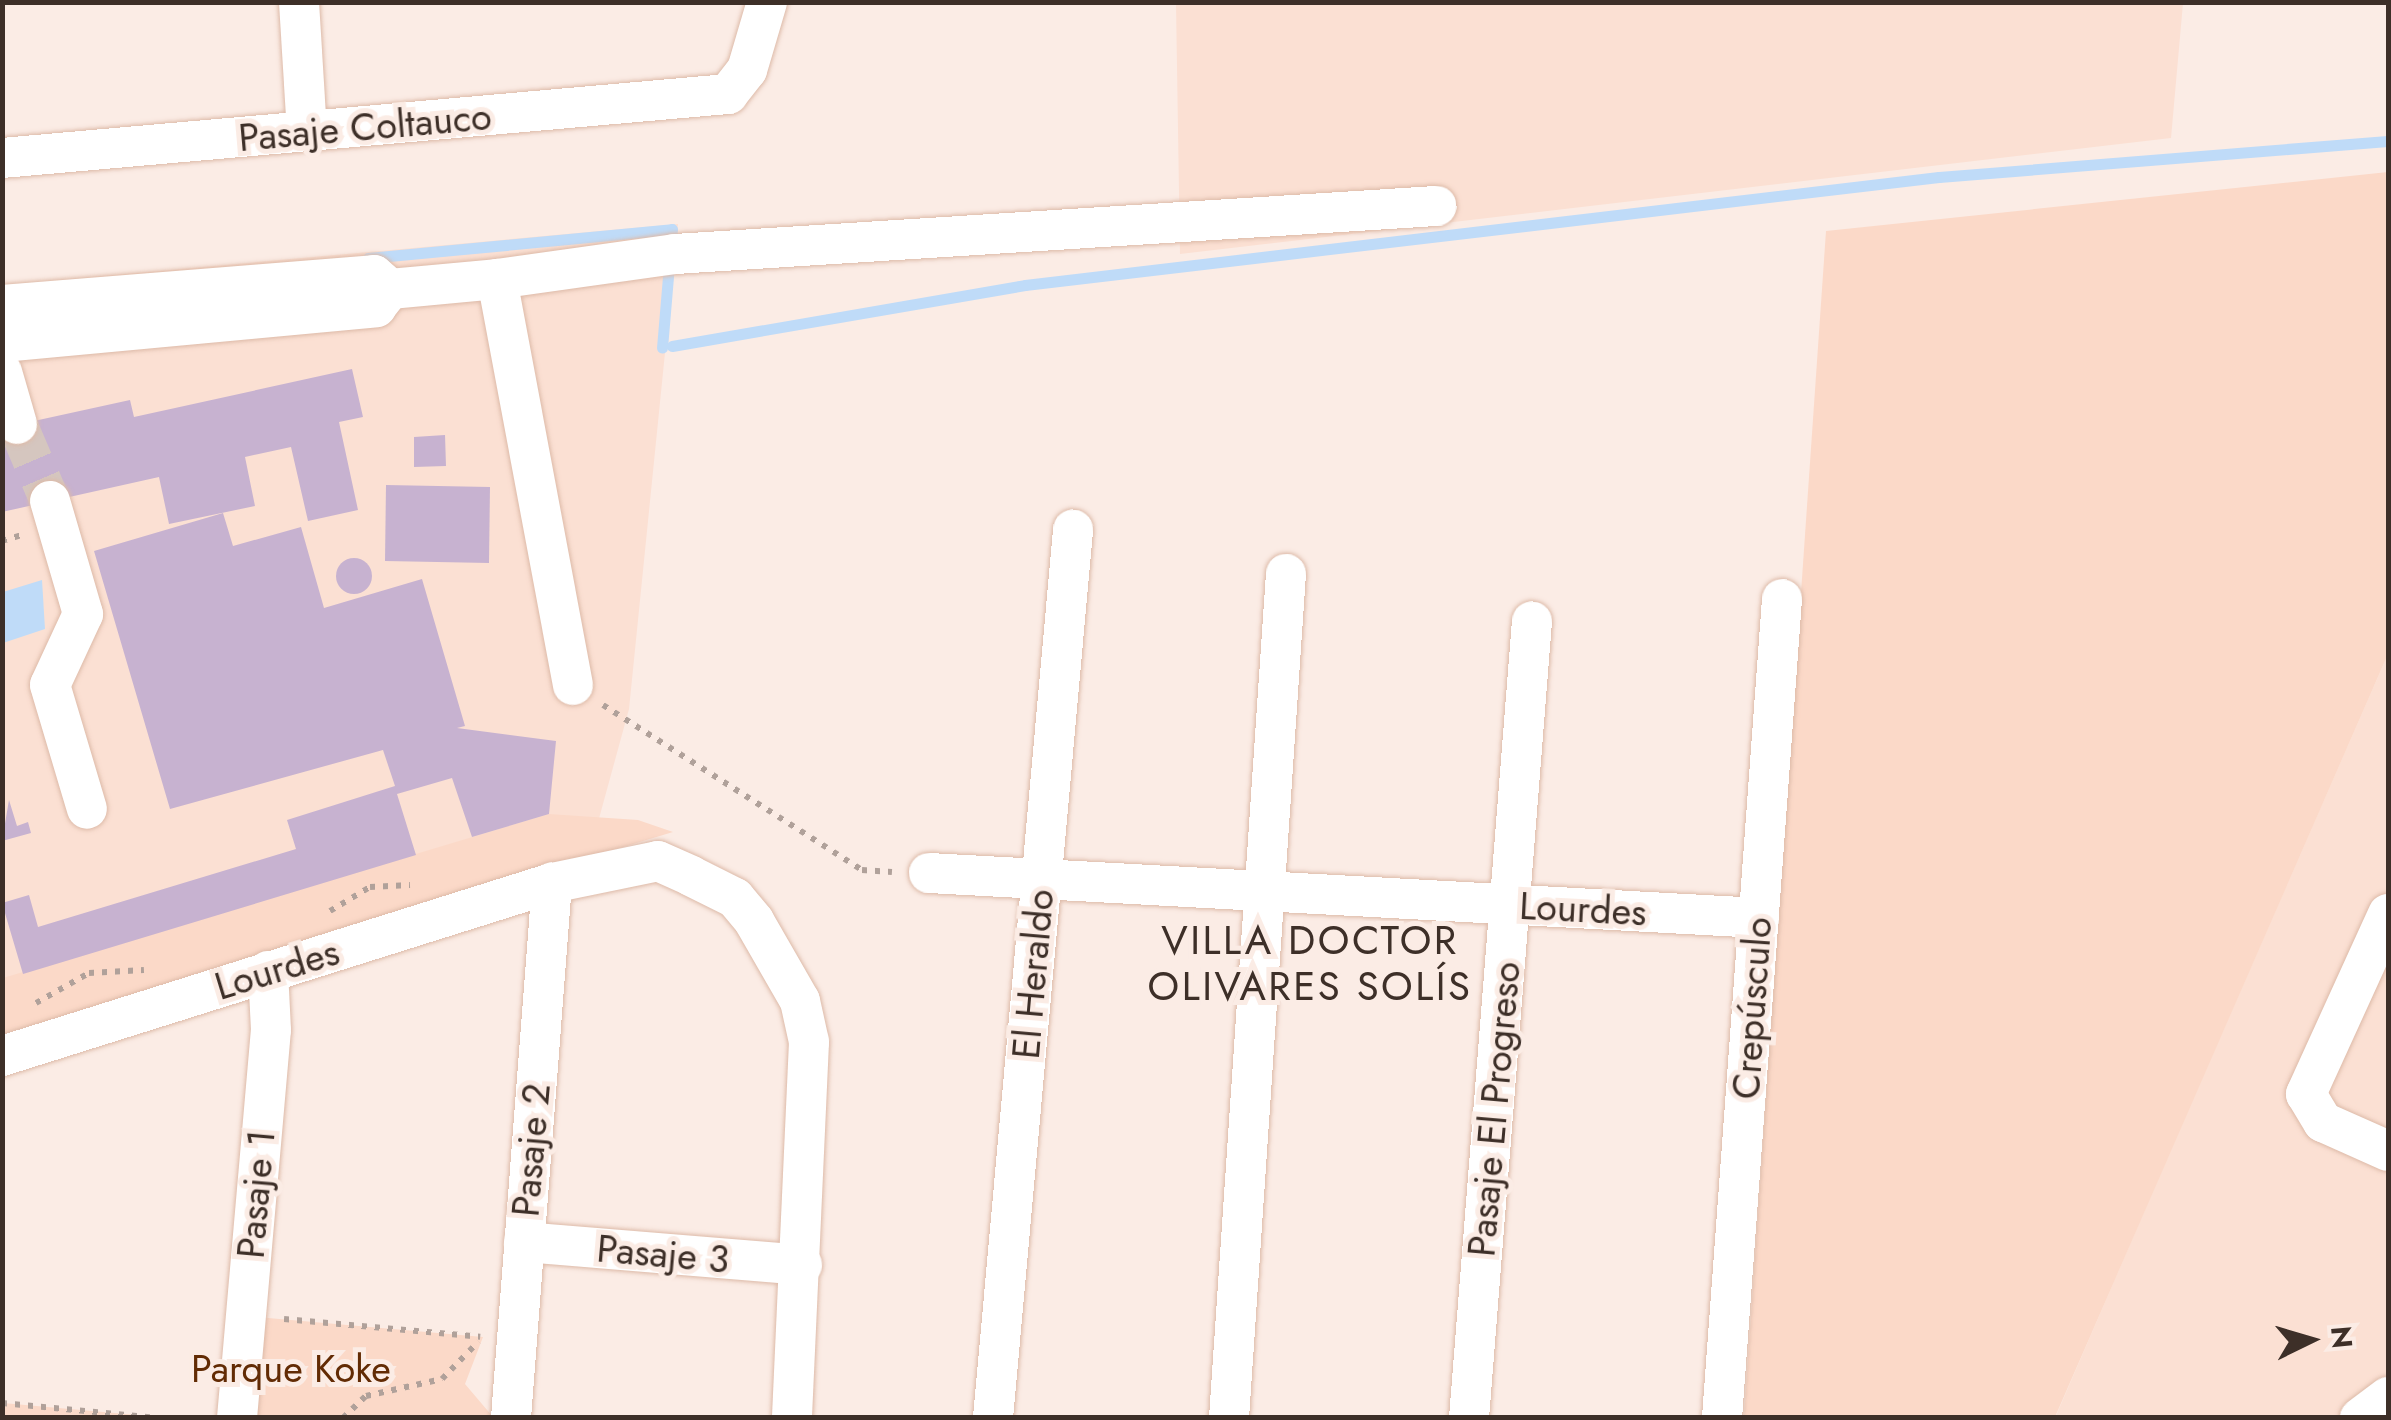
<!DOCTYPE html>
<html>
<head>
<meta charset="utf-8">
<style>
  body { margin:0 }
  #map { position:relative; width:2391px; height:1420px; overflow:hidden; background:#fbece5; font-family:Jost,sans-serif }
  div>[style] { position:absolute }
  .built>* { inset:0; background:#fbe0d3 }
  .green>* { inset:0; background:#fbd9c8 }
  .water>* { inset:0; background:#bfdbf8 }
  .stream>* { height:11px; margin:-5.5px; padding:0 5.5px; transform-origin:5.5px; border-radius:5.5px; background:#bfdbf8 }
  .building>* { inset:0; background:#c7b2d0 }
  .round { border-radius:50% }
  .minor-tunnel>* { height:40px; margin-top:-20px; transform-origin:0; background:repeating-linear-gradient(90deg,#d5c6bf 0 40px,transparent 0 60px) }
  .path>* { height:6px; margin-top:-3px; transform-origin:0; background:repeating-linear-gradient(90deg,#b0a19a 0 5px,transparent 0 13px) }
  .roads { filter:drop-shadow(0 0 2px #ddbaa8) drop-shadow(0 0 2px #ddbaa8) }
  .minor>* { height:40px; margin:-20px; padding:0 20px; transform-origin:20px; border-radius:20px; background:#fff }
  span { translate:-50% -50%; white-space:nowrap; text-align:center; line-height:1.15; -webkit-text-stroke:10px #fbece5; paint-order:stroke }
  .street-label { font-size:38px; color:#3d2f28 }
  .park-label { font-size:38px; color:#622b04 }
  .neighbourhood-label { font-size:40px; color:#3d2f28; letter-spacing:2.5px }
  .frame { position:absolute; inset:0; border:5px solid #3d2f28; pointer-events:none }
  .north { position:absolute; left:2261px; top:1290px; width:100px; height:100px; -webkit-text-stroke:8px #fbece5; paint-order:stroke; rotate:85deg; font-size:28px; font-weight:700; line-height:40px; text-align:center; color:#3d2f28 }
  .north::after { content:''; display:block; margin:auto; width:35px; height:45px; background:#3d2f28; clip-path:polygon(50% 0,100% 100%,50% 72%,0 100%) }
</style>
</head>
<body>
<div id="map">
  <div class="built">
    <i style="clip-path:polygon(1176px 3px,2183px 3px,2171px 138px,1180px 254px)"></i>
    <i style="clip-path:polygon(678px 224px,629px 709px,589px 855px,3px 1034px,3px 285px)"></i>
    <i style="clip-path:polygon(2388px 654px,2388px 1417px,2055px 1418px,2157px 1182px)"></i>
  </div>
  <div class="green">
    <i style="clip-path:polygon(2388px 172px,2388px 654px,2055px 1417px,1744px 1418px,1826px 231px)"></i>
    <i style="clip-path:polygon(549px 814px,638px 820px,673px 832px,3px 1034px,3px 978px)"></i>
    <i style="clip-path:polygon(246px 1316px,483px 1337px,465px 1384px,493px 1417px,237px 1418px)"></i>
    <i style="clip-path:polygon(2px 1403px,3px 1403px,159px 1417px,3px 1417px)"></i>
  </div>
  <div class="water">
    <i style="clip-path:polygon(42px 580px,45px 629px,3px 643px,3px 592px)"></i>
  </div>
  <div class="stream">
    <i style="left:368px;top:258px;width:305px;rotate:-5.4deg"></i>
    <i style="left:672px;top:229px;width:119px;rotate:94.8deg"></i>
    <i style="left:672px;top:346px;width:358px;rotate:-9.8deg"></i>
    <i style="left:1025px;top:285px;width:920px;rotate:-6.74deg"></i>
    <i style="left:1939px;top:177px;width:450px;rotate:-4.6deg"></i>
  </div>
  <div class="building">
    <i style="clip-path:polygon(352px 369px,363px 417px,339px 422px,358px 510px,308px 521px,291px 447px,245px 457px,255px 506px,169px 524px,159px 477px,2px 512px,2px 428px,130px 400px,134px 417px)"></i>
    <i style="clip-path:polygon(445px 435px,446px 466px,414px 467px,414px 437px)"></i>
    <i style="clip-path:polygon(386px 485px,490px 487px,489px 563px,385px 561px)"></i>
    <i style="clip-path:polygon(223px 513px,233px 546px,301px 527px,324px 608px,422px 579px,465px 726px,457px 728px,556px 741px,549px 814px,472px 837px,452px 778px,397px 794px,416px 855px,23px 974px,2px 903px,29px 895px,38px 927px,296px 849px,287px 820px,395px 786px,383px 750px,170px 809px,94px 551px)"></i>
    <i class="round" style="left:336px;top:558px;width:36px;height:36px"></i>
    <i style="clip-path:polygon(9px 800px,17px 826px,28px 822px,31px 833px,2px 841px)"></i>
  </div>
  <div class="minor-tunnel">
    <i style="left:17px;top:424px;width:84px;rotate:66.8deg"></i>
  </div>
  <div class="path">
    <i style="left:2px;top:541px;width:21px;rotate:-17deg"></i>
    <i style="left:603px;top:705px;width:307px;rotate:32.5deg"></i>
    <i style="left:862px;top:870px;width:30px;rotate:4deg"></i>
    <i style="left:330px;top:911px;width:47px;rotate:-31deg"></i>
    <i style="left:370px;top:887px;width:40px;rotate:-2.9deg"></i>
    <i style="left:36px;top:1003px;width:61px;rotate:-29.5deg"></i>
    <i style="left:89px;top:973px;width:55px;rotate:-3.1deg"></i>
    <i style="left:284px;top:1319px;width:197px;rotate:5.2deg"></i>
    <i style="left:2px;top:1403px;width:156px;rotate:5.5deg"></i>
    <i style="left:343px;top:1418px;width:32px;rotate:-44deg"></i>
    <i style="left:366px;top:1396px;width:78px;rotate:-12.6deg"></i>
    <i style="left:442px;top:1379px;width:52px;rotate:-45.8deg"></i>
  </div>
  <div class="roads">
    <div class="minor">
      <i style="left:299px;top:2px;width:129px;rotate:86.5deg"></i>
      <i style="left:2px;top:158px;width:729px;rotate:-5.04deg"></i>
      <i style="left:728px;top:94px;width:31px;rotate:-52deg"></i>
      <i style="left:747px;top:70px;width:71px;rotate:-73.6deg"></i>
      <i style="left:497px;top:279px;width:180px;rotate:-8deg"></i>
      <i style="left:675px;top:254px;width:763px;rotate:-3.61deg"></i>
      <i style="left:390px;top:289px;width:107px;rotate:-5.3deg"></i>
      <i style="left:497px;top:279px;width:413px;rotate:79.4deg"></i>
      <i style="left:2px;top:305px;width:373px;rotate:-4.6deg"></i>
      <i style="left:374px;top:275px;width:21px;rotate:41deg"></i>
      <i style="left:2px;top:342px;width:376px;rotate:-5.3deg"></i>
      <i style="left:376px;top:307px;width:23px;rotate:-52deg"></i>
      <i style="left:2px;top:372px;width:54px;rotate:73.9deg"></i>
      <i style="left:50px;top:501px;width:118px;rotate:73.7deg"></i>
      <i style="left:83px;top:614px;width:78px;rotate:114.9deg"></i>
      <i style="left:50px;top:685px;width:129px;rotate:73.4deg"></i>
      <i style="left:929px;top:873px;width:831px;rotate:3.1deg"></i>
      <i style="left:2388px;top:914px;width:198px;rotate:114.5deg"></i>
      <i style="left:2306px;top:1094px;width:33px;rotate:59deg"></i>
      <i style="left:2323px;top:1122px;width:71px;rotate:24deg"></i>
      <i style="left:2px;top:1056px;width:577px;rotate:-17.46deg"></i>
      <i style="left:552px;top:883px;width:108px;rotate:-11.7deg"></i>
      <i style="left:658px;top:861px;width:36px;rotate:24deg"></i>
      <i style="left:691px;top:876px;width:49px;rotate:26.6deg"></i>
      <i style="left:735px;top:898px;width:30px;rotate:50deg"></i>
      <i style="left:754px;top:921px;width:92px;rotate:60.1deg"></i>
      <i style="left:800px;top:1001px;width:42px;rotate:77.6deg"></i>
      <i style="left:809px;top:1042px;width:376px;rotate:92.6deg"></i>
      <i style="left:524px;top:1242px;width:279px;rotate:4.7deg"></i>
      <i style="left:237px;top:1418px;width:389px;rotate:-85deg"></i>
      <i style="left:271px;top:1030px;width:59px;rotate:-92.9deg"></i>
      <i style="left:511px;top:1418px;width:537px;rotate:-85.62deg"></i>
      <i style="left:993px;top:1418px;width:892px;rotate:-84.85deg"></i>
      <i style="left:1229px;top:1418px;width:846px;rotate:-86.14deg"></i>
      <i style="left:1469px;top:1418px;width:799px;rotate:-85.48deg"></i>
      <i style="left:1722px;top:1418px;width:821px;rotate:-85.81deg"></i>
      <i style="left:2360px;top:1418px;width:35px;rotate:-37deg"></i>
    </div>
  </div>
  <div class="street-label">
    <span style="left:365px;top:127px;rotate:-5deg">Pasaje Coltauco</span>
    <span style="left:1583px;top:909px;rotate:3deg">Lourdes</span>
    <span style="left:277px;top:969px;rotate:-17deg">Lourdes</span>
    <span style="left:1033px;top:974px;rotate:-85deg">El Heraldo</span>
    <span style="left:1752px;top:1008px;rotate:-86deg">Crepúsculo</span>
    <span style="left:1494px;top:1109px;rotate:-85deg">Pasaje El Progreso</span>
    <span style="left:531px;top:1150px;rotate:-85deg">Pasaje 2</span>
    <span style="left:256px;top:1194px;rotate:-85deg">Pasaje 1</span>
    <span style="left:663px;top:1254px;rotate:5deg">Pasaje 3</span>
  </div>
  <div class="park-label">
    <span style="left:291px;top:1369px">Parque Koke</span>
  </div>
  <div class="neighbourhood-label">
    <span style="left:1310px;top:963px">VILLA DOCTOR<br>OLIVARES SOLÍS</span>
  </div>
  <div class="frame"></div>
  <div class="north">N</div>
</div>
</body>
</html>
